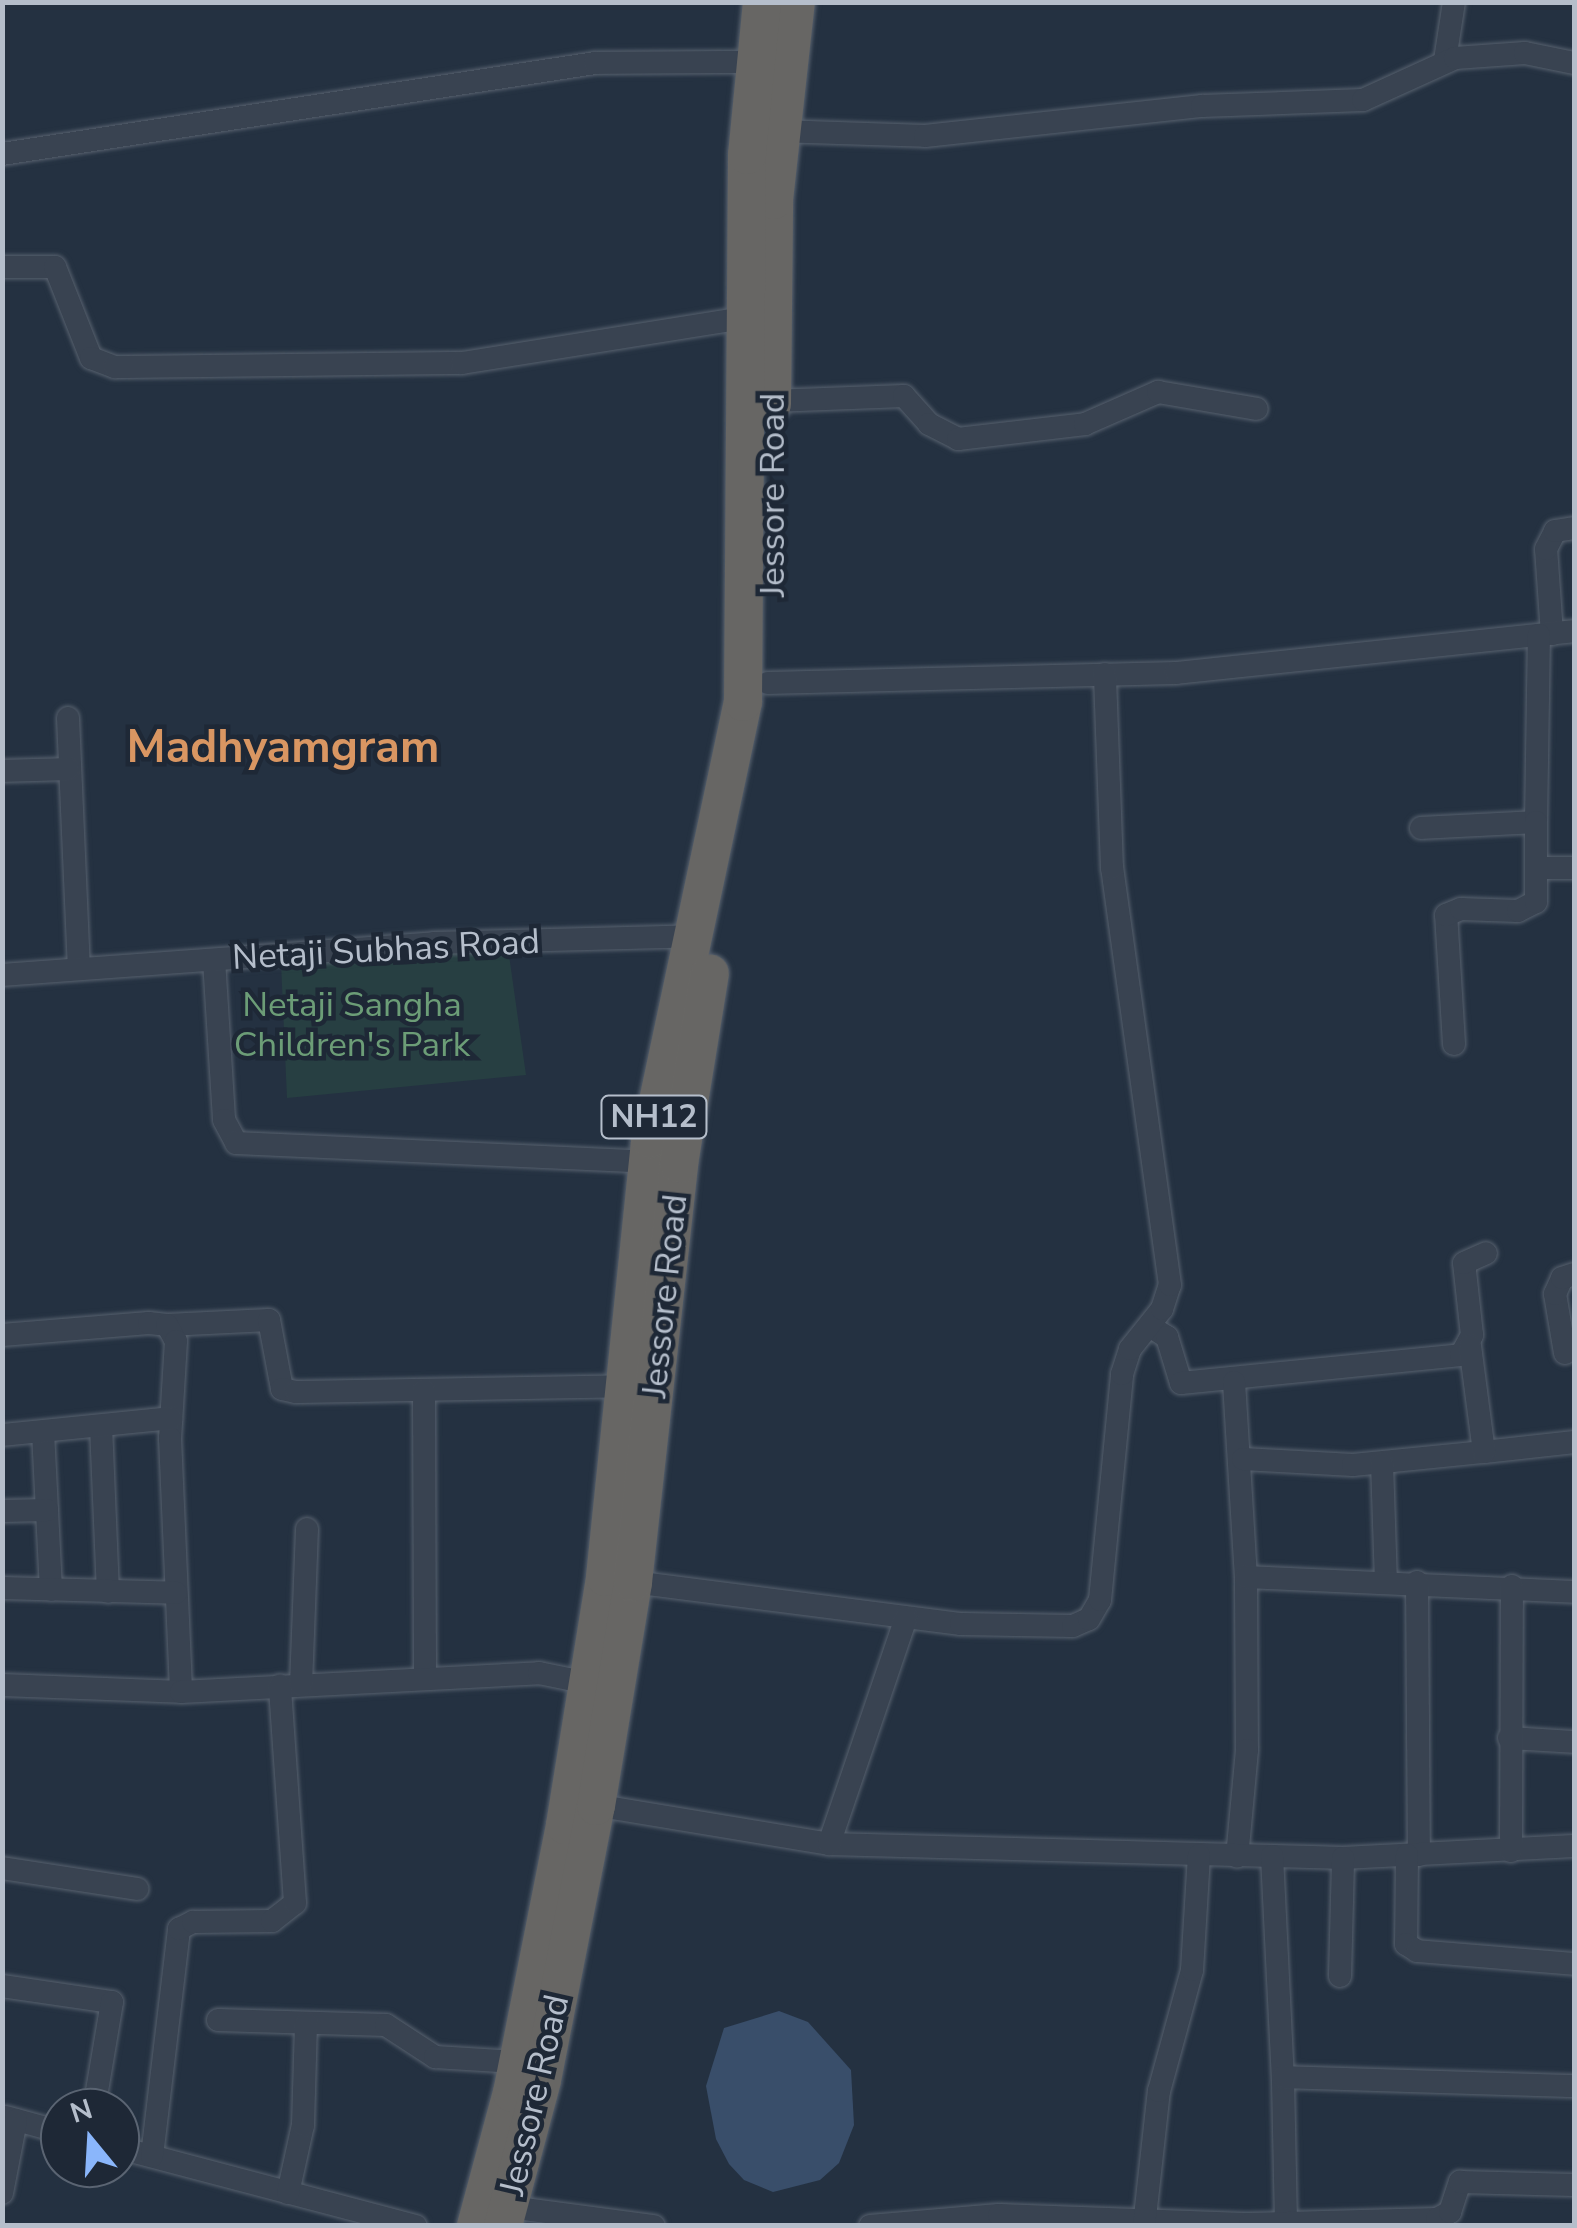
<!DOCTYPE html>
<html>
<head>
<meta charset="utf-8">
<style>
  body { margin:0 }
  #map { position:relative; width:1577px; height:2228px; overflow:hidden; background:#243141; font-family:"Nunito Sans",sans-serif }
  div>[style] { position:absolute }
  .green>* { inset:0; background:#273f42 }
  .water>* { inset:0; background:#394e6a }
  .roads { filter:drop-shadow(0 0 2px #57616e) drop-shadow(0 0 2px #57616e) }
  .minor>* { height:22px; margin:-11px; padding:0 11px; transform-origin:11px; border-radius:11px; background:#394351 }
  .trunk>* { height:38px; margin:-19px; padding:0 19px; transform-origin:19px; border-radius:19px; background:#676664 }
  span { translate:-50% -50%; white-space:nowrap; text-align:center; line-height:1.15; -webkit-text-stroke:9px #1e2836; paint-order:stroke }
  .shield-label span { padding:2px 8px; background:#1e2836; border:2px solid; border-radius:8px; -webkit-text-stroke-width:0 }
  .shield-label { font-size:32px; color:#b5becb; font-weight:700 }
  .street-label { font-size:35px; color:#b5becb }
  .park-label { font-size:35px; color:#6c9d77 }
  .district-label { font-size:45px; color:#d99662; font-weight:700 }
  .frame { position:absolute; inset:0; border:5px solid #b5becb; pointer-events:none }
  .north { position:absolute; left:40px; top:2088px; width:100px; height:100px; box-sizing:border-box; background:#1e2836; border:2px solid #5a6472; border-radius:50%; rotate:342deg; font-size:28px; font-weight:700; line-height:40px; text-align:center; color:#b5becb }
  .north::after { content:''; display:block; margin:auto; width:35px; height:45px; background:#8ab6fb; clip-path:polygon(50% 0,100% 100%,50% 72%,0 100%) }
</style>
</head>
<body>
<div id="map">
  <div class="green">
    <i style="clip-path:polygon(508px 948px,526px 1075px,287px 1098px,281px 963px)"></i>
  </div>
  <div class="water">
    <i style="clip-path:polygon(779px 2011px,808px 2022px,851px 2070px,854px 2125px,839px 2163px,820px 2180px,773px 2192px,744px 2180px,729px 2164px,716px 2139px,706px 2086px,724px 2028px)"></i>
  </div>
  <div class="roads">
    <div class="minor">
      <i style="left:1445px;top:60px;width:59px;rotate:-81.2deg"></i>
      <i style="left:778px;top:131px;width:147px;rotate:1.9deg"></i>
      <i style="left:925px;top:136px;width:279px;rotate:-6.2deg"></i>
      <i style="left:1202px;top:106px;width:161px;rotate:-2.1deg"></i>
      <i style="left:1363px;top:100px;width:101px;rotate:-24.5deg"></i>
      <i style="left:1455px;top:58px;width:70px;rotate:-4.1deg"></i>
      <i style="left:1525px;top:53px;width:50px;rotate:11.5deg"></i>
      <i style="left:2px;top:154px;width:600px;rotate:-8.72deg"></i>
      <i style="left:595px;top:63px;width:157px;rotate:-0.4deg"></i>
      <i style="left:2px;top:267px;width:53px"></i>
      <i style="left:55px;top:267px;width:98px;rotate:68.4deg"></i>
      <i style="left:91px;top:358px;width:26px;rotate:21deg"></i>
      <i style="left:115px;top:367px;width:347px;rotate:-0.7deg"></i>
      <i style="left:462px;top:363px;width:286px;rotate:-9.1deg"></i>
      <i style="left:772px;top:401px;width:132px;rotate:-2.2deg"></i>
      <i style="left:904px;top:396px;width:38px;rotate:48deg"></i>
      <i style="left:929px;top:424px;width:33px;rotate:27deg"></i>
      <i style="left:958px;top:439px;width:128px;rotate:-6.7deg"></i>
      <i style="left:1085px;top:424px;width:80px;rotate:-23.7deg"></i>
      <i style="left:1158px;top:392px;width:100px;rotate:9.7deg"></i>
      <i style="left:1552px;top:634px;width:85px;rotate:-94deg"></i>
      <i style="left:1546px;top:549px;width:20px;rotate:-63deg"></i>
      <i style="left:1555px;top:531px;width:19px;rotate:-9deg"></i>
      <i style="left:768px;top:683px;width:408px;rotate:-1.4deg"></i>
      <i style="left:1176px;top:673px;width:400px;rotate:-6deg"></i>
      <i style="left:68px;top:718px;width:248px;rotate:87.5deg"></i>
      <i style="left:2px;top:771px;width:66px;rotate:-1.7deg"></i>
      <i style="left:1421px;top:828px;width:115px;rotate:-3deg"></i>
      <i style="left:1536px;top:822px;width:187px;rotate:-89.1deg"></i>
      <i style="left:1537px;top:868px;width:37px"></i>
      <i style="left:214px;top:960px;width:160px;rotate:86.4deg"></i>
      <i style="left:224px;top:1120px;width:26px;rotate:62deg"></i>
      <i style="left:236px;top:1143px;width:412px;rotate:2.6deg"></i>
      <i style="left:2px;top:975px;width:433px;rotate:-4.2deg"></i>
      <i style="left:434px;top:943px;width:259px;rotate:-1.5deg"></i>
      <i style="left:1454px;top:1044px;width:129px;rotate:-93.5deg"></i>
      <i style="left:1446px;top:915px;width:16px;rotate:-22deg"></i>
      <i style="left:1461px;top:909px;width:57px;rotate:2deg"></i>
      <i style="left:1518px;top:911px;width:20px;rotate:-27deg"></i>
      <i style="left:1536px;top:902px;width:80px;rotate:-90deg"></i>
      <i style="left:167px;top:1325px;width:102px;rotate:-2.8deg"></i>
      <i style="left:269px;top:1320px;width:70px;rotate:79.3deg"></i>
      <i style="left:282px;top:1389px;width:14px;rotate:12deg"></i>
      <i style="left:296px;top:1392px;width:332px;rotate:-1deg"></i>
      <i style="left:1151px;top:1327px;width:19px;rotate:32deg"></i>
      <i style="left:1167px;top:1337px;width:48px;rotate:73.1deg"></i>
      <i style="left:1181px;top:1383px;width:281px;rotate:-5.7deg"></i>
      <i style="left:1461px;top:1355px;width:23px;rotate:-61deg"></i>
      <i style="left:1472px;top:1335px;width:72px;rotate:-96.3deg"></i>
      <i style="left:1464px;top:1263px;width:24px;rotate:-24deg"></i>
      <i style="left:2px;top:1335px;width:147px;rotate:-4.7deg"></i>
      <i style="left:149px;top:1323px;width:18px;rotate:6deg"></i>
      <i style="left:167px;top:1325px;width:18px;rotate:61deg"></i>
      <i style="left:176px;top:1341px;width:97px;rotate:93.5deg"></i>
      <i style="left:170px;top:1438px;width:254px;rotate:87.5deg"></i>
      <i style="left:1565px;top:1353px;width:60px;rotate:-99.6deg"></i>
      <i style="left:1555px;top:1294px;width:17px;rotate:-66deg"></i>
      <i style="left:1562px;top:1278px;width:13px;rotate:-18deg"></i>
      <i style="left:1234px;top:1382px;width:195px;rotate:86.5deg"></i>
      <i style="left:1246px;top:1577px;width:173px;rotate:89.7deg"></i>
      <i style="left:1247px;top:1750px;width:107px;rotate:95.3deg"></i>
      <i style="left:424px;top:1390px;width:288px;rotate:89.8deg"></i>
      <i style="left:101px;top:1426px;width:166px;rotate:87.6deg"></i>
      <i style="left:43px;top:1432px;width:158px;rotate:87.1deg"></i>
      <i style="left:2px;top:1435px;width:170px;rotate:-5.7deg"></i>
      <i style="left:1484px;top:1452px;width:91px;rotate:-6.3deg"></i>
      <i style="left:1243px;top:1459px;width:110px;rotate:3.1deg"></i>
      <i style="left:1353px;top:1465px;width:132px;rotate:-5.7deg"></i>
      <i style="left:1484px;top:1452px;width:107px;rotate:-97.5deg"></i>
      <i style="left:1382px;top:1463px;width:119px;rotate:88.1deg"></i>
      <i style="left:2px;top:1511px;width:45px;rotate:-1.3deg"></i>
      <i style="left:1246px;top:1577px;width:328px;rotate:2.6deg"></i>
      <i style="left:633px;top:1582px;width:331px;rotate:7.3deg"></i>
      <i style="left:961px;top:1624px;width:112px;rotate:1deg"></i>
      <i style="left:1073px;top:1626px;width:17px;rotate:-24deg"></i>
      <i style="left:1089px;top:1619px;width:22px;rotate:-60deg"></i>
      <i style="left:1100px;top:1600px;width:227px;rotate:-84.4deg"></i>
      <i style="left:1122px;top:1374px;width:26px;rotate:-72deg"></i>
      <i style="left:1130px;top:1349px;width:51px;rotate:-51.3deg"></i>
      <i style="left:1162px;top:1309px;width:25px;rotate:-72deg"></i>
      <i style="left:1170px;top:1285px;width:421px;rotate:-97.9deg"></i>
      <i style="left:1112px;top:868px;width:194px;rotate:-92.1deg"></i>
      <i style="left:1417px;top:1582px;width:273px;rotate:89.6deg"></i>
      <i style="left:2px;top:1588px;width:174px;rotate:1.6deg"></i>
      <i style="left:2px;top:1685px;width:179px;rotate:2.2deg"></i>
      <i style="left:181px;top:1692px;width:359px;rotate:-3deg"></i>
      <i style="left:539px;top:1673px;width:50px;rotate:11.5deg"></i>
      <i style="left:301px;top:1685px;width:156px;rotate:-87.8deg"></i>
      <i style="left:1509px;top:1738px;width:65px;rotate:3.5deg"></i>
      <i style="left:588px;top:1804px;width:244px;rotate:9.4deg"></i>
      <i style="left:829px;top:1844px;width:514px;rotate:1.56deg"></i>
      <i style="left:1343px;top:1858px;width:231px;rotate:-3deg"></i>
      <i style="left:829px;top:1844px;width:239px;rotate:-71.2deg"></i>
      <i style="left:1511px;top:1851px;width:265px;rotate:-89.8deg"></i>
      <i style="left:1407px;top:1855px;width:89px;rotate:90.6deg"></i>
      <i style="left:1406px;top:1944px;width:13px;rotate:32deg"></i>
      <i style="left:1417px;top:1951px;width:158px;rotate:4.7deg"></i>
      <i style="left:1272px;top:1856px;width:221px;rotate:87.2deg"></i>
      <i style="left:2px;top:1868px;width:137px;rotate:8.8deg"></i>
      <i style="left:1340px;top:1976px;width:118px;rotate:-88.5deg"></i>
      <i style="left:2px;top:1986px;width:111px;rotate:8.3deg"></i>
      <i style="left:112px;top:2002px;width:108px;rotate:99.6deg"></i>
      <i style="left:218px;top:2020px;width:168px;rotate:1.7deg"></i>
      <i style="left:386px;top:2025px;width:59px;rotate:33.1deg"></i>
      <i style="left:435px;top:2057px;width:81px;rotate:3.5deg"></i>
      <i style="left:6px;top:2117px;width:56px;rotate:15.5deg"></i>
      <i style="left:120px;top:2148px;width:306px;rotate:14.8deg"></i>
      <i style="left:152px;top:2156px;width:229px;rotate:-83.2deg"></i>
      <i style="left:179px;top:1929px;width:16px;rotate:-27deg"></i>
      <i style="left:193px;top:1922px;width:79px;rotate:-0.7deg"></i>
      <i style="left:272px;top:1921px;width:29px;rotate:-38deg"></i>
      <i style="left:295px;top:1903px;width:218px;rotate:-94deg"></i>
      <i style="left:2px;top:2193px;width:74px;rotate:-79.1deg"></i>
      <i style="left:288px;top:2193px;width:70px;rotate:-77.6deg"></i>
      <i style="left:303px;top:2125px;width:102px;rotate:-88.3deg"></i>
      <i style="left:509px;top:2207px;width:146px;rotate:7.5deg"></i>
      <i style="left:1286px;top:2224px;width:147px;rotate:-91.2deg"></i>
      <i style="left:1283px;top:2077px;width:291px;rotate:1.8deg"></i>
      <i style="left:870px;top:2226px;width:129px;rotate:-4.9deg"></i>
      <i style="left:999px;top:2215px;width:251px;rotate:2.1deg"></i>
      <i style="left:1250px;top:2224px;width:187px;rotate:-1.5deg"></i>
      <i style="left:1437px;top:2219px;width:15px;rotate:-28deg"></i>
      <i style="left:1450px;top:2212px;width:32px;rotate:-72deg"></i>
      <i style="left:1460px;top:2182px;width:114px;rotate:1.5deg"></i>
      <i style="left:1144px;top:2226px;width:136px;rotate:-83.7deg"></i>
      <i style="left:1159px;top:2091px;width:125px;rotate:-74.7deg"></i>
      <i style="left:1192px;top:1970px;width:115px;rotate:-86.5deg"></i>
    </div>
    <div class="trunk">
      <i style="left:772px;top:404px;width:204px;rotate:-89.4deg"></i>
      <i style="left:774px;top:200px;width:199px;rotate:-83.7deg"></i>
      <i style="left:476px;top:2226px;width:138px;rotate:-74.9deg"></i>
      <i style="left:512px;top:2093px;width:273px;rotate:-78.8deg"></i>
      <i style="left:565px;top:1825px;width:251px;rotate:-80.8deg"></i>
      <i style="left:605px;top:1577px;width:440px;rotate:-84.1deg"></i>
      <i style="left:650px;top:1139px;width:447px;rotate:-78deg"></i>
      <i style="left:743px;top:702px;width:547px;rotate:-89.58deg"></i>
      <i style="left:747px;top:155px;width:154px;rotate:-84.4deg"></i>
      <i style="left:503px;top:2226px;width:151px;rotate:-75deg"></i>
      <i style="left:542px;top:2080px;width:279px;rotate:-78.9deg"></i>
      <i style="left:596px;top:1806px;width:227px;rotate:-80.6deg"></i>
      <i style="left:633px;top:1582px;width:421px;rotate:-83.7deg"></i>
      <i style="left:679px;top:1164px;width:193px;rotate:-80.8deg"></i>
    </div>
  </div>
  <div class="shield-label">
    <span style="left:654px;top:1117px">NH12</span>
  </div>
  <div class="street-label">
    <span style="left:773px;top:495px;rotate:-90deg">Jessore Road</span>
    <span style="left:386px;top:950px;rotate:-3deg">Netaji Subhas Road</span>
    <span style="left:665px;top:1296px;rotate:-84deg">Jessore Road</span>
    <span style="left:535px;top:2095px;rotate:-77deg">Jessore Road</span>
  </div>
  <div class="park-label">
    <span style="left:352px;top:1025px">Netaji Sangha<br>Children's Park</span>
  </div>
  <div class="district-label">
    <span style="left:283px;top:748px">Madhyamgram</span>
  </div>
  <div class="frame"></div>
  <div class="north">N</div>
</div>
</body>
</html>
